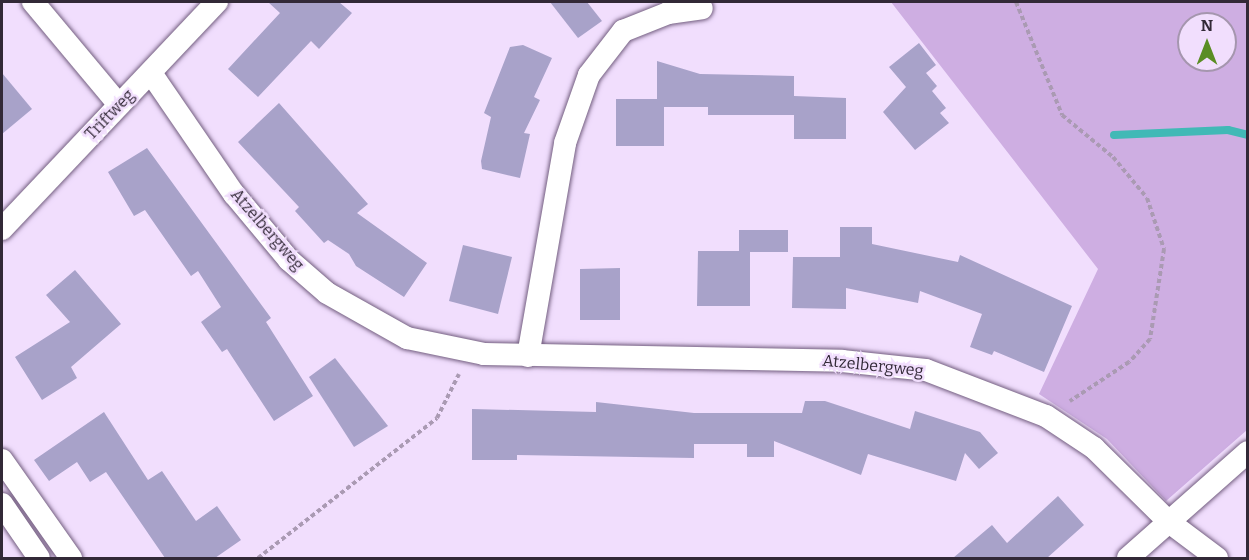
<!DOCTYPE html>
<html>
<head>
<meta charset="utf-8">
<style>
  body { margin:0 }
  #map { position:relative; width:1249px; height:560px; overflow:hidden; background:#f1defd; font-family:Bitter,serif }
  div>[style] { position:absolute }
  .green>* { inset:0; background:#ceaee2 }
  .stream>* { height:8px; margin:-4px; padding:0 4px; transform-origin:4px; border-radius:4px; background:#41b9b6 }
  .building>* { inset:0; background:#a8a2c9 }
  .path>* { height:4px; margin-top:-2px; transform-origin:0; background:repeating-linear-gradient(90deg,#aa9ab3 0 4.5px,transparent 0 7.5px) }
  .roads { filter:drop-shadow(0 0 2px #735e80) drop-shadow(0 0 2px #735e80) }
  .street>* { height:22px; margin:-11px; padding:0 11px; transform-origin:11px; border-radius:11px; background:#fff }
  span { translate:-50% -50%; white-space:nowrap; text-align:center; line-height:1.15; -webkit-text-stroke:5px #f1defd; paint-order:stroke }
  .street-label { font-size:16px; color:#322937 }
  .frame { position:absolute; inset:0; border:3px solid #322937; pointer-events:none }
  .north { position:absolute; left:1177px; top:12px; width:60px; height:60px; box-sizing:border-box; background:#f1defd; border:2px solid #a596ae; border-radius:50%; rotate:0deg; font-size:16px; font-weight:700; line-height:24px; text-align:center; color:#322937 }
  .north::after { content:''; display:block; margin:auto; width:21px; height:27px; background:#5a8d24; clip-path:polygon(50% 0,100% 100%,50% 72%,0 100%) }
</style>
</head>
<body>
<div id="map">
  <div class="green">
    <i style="clip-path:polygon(evenodd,891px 2px,1247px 2px,1247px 430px,1166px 501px,1107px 439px,1039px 394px,1098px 269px,891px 2px,1189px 24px,1225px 24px,1225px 60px,1189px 60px,1189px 24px)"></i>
  </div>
  <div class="stream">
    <i style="left:1114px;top:135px;width:114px;rotate:-2.5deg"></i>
    <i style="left:1228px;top:130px;width:21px;rotate:14deg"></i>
  </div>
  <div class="building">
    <i style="clip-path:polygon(268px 2px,339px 2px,352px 13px,319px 49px,311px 41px,258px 97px,228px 69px,280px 13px)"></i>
    <i style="clip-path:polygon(550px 2px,587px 2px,602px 21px,578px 38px)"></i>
    <i style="clip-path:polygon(919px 43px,936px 65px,926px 73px,937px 86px,932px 91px,946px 108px,940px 113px,949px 123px,915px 150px,883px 112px,906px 87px,889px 67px)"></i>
    <i style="clip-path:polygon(523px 45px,552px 58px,534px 97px,540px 100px,524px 133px,530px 134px,520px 178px,482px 169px,481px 161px,491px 117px,484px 113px,510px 47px)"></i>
    <i style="clip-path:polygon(657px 61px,700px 74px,794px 76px,794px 96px,846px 98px,846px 139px,794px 139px,794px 115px,708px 115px,708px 107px,664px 107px,664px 146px,616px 146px,616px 99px,657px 99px)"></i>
    <i style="clip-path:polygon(2px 73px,32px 109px,2px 134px)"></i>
    <i style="clip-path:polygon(279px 103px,368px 204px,357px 213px,427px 263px,404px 297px,356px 266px,349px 254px,328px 240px,324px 243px,295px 211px,299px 207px,238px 142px)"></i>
    <i style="clip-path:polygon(147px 148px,271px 318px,266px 322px,313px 396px,274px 421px,227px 349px,222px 352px,201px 322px,221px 307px,198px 271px,191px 276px,145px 210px,134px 216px,108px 172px)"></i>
    <i style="clip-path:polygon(840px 227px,872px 227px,872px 244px,958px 262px,960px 255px,1072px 306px,1044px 372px,994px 351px,992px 355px,970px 347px,982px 314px,920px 291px,918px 303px,846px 288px,846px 309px,792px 308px,793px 257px,840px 257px)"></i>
    <i style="clip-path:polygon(739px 230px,788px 230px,788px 252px,750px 252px,750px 306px,697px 306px,698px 251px,739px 251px)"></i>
    <i style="clip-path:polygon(463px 245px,512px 257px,498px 314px,449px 301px)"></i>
    <i style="clip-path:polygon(620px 268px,620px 320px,580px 320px,580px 269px)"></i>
    <i style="clip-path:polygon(75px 270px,121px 324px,71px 367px,77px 378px,42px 400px,15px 357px,70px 322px,46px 295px)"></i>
    <i style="clip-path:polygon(335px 358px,388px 426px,354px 447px,309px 377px)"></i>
    <i style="clip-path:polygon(805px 401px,825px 401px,910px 429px,915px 411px,980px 432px,998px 453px,979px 469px,965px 453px,956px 481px,868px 454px,861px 475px,774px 441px,774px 457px,747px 457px,747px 444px,694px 444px,694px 458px,517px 455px,517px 460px,472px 460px,472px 409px,596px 412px,596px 402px,694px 413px,802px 413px)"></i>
    <i style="clip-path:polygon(104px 412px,148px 480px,162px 471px,196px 521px,217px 506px,241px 540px,215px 558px,165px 558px,106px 472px,90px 482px,77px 462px,49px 481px,34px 460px)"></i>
    <i style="clip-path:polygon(1058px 496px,1084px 525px,1047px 558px,953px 558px,992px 525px,1007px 543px)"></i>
  </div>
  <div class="path">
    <i style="left:1016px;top:2px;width:122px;rotate:67.8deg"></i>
    <i style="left:1062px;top:115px;width:66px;rotate:39.5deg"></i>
    <i style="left:1113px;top:157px;width:53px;rotate:50.3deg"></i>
    <i style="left:1147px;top:198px;width:54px;rotate:71.6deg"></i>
    <i style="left:1164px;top:249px;width:91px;rotate:98.8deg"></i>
    <i style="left:1150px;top:339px;width:31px;rotate:132deg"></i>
    <i style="left:1129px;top:362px;width:71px;rotate:146.5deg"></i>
    <i style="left:258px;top:558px;width:227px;rotate:-38deg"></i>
    <i style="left:437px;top:418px;width:49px;rotate:-63.4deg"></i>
  </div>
  <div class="roads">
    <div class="street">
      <i style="left:33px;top:2px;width:134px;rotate:50.1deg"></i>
      <i style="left:151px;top:73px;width:147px;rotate:55.6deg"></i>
      <i style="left:234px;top:194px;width:86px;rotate:50.2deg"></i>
      <i style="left:289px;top:260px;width:50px;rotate:41deg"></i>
      <i style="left:327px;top:293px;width:92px;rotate:29.4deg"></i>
      <i style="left:407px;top:338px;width:79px;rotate:11.7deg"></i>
      <i style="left:484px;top:354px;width:358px;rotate:1.1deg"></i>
      <i style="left:842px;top:361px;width:84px;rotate:6.1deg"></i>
      <i style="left:926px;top:370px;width:129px;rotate:21deg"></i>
      <i style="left:1046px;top:416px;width:58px;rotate:33.7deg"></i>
      <i style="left:1094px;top:448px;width:105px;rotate:44.6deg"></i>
      <i style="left:1169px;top:522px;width:60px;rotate:36.9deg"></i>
      <i style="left:2px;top:229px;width:313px;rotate:-46.6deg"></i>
      <i style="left:528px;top:356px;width:216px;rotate:-80.1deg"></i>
      <i style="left:565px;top:143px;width:72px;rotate:-70.6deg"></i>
      <i style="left:589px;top:75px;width:56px;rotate:-52.3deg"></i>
      <i style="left:623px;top:31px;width:48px;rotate:-21.8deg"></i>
      <i style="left:668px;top:13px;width:34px;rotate:-8deg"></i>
      <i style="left:2px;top:460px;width:120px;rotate:54.9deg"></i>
      <i style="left:2px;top:504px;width:65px;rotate:55.6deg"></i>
      <i style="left:1128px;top:558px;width:160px;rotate:-41.5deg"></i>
    </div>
  </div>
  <div class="street-label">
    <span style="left:110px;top:115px;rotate:-46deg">Triftweg</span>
    <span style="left:267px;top:230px;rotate:49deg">Atzelbergweg</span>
    <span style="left:873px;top:366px;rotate:6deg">Atzelbergweg</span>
  </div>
  <div class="frame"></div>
  <div class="north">N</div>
</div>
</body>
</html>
